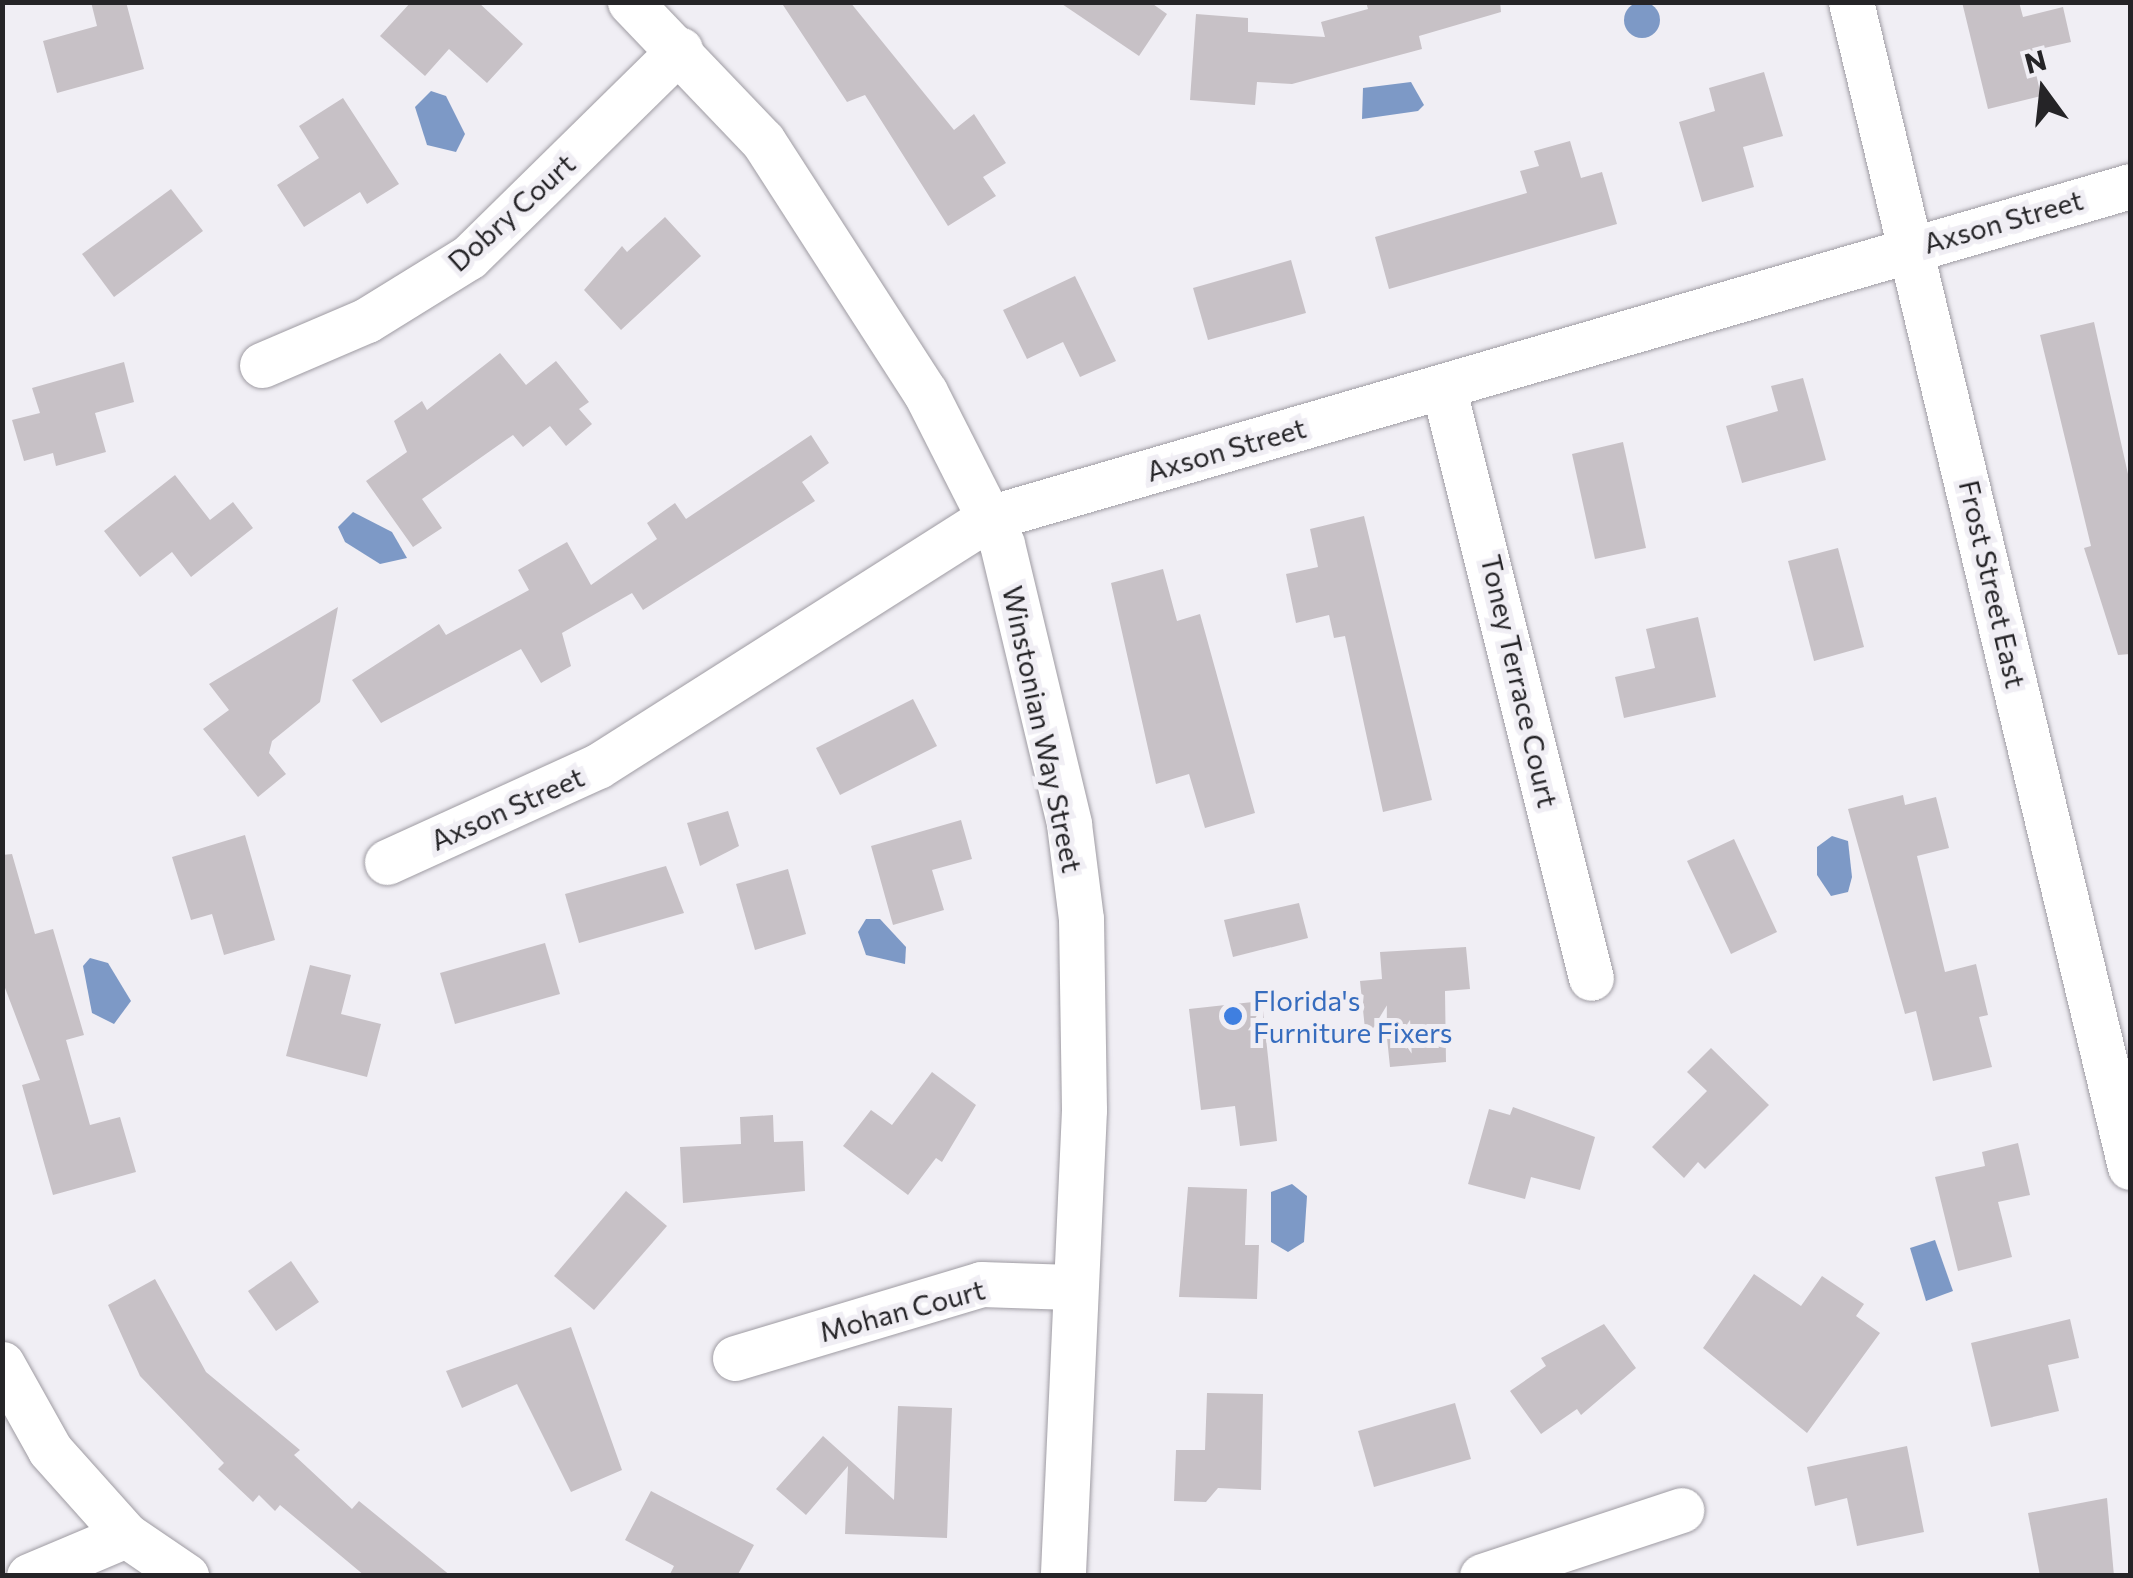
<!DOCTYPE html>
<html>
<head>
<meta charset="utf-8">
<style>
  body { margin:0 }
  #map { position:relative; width:2133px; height:1578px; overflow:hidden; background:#f0eef4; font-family:Commissioner,sans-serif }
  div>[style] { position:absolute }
  .water>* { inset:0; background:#7d99c6 }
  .round { border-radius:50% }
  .building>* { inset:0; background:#c7c1c6 }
  .roads { filter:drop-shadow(0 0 2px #9f9ca3) drop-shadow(0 0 2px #9f9ca3) }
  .minor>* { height:45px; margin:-22.5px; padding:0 22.5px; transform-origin:22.5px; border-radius:22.5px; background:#fff }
  .dots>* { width:28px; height:28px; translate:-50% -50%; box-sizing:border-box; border:5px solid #f0eef4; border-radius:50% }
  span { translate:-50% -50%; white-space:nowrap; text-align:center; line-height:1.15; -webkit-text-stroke:10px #f0eef4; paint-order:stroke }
  .street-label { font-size:28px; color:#252427 }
  .shop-label { font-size:28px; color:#366cbe }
  .left { translate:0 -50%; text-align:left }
  .frame { position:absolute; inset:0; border:5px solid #252427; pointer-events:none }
  .north { position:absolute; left:1993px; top:40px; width:100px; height:100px; -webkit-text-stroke:8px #f0eef4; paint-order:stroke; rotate:345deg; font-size:28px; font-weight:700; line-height:40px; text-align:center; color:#252427 }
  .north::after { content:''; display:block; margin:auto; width:35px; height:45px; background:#252427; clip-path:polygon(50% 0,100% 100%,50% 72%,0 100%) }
</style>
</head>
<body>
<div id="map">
  <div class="water">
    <i class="round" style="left:1624px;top:2px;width:36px;height:36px"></i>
    <i style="clip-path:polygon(1411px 82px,1424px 105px,1418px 111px,1362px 119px,1363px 88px)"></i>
    <i style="clip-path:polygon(431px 91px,446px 96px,465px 134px,456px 152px,427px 145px,415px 107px)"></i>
    <i style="clip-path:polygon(353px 512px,392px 532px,407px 558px,380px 564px,345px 542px,338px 527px)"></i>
    <i style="clip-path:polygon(1832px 836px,1848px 841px,1852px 877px,1848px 892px,1831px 896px,1817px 875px,1817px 847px)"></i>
    <i style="clip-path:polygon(866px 919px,880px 919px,906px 947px,905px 964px,866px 955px,858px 932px)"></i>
    <i style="clip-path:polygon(90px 958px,108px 963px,131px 1001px,114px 1024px,92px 1013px,83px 966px)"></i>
    <i style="clip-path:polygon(1292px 1184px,1307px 1196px,1304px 1242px,1288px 1252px,1271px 1242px,1271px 1192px)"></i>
    <i style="clip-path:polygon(1935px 1240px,1953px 1291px,1926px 1301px,1910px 1248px)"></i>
  </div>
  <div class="building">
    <i style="clip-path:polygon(91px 2px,126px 2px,144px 69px,57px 93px,43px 41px,97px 26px)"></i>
    <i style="clip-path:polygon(411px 2px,478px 2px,523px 44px,487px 83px,449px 49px,425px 76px,380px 36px)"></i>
    <i style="clip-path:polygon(781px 2px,850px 2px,954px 130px,974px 114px,1006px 163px,983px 177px,996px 196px,948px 226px,865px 95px,847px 102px)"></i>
    <i style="clip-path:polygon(1059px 2px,1150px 2px,1167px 14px,1139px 56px)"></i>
    <i style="clip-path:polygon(1366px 2px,1500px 2px,1501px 12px,1419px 36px,1422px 49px,1292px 84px,1257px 82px,1255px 105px,1190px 100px,1196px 14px,1248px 18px,1248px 32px,1325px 37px,1321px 22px,1368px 9px)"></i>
    <i style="clip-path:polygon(1962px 2px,2019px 2px,2023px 17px,2063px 7px,2071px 42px,2031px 51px,2041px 96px,1988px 109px)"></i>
    <i style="clip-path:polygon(1764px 72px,1783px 136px,1743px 147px,1754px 187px,1702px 202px,1679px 122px,1715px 111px,1709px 88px)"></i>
    <i style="clip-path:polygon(343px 98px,399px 184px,367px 204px,360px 192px,304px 227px,277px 185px,319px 158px,299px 126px)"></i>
    <i style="clip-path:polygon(1570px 141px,1581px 178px,1602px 172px,1617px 224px,1389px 289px,1375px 237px,1527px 193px,1520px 171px,1539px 166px,1534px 151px)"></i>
    <i style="clip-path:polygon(171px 189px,203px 231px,114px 297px,82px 254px)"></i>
    <i style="clip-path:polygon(665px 217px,701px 256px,621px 330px,584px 290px,622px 246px,627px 252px)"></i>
    <i style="clip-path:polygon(1291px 260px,1306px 313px,1208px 340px,1193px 288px)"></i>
    <i style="clip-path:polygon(1075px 276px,1116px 361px,1080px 377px,1063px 342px,1027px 359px,1003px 310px)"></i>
    <i style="clip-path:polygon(2094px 322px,2130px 483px,2130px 654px,2118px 655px,2084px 548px,2091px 546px,2040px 335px)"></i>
    <i style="clip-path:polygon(500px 353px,526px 385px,556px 361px,589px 402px,579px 409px,592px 424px,566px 446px,550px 426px,523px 447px,513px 435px,422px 499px,442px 528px,413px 547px,366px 481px,407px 452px,394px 421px,422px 401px,427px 410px)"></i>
    <i style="clip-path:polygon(124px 362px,134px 402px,95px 413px,106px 452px,56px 466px,53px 453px,24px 461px,12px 420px,40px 413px,32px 388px)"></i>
    <i style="clip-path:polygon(1803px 378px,1826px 460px,1742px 483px,1726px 426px,1778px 411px,1771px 386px)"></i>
    <i style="clip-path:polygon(811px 435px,829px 463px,802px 482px,815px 501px,643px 610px,632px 593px,562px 633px,571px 666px,541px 683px,521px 649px,381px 723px,352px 680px,439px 624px,446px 635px,529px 590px,518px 570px,567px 542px,591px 585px,657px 539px,647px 523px,675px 503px,686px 519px)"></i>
    <i style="clip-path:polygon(1623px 442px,1646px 548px,1595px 559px,1572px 454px)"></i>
    <i style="clip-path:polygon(175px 475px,210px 520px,233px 502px,253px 528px,191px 577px,172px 552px,140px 577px,104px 531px)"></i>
    <i style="clip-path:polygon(1364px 516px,1432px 800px,1383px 812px,1345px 636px,1334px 638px,1329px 615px,1296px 623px,1286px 574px,1318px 567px,1310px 529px)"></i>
    <i style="clip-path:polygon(1838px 548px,1864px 647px,1814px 661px,1788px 561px)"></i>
    <i style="clip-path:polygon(1163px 569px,1177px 621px,1200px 614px,1255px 813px,1205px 828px,1189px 774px,1156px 784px,1111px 583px)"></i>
    <i style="clip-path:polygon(338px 607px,320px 702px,272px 741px,269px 753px,286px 774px,258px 797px,203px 729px,229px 710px,209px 684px)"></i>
    <i style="clip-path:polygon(1698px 617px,1716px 697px,1624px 718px,1615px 677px,1655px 668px,1646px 629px)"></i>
    <i style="clip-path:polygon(913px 699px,937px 746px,840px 795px,816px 748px)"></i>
    <i style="clip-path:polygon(1903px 795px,1905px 805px,1936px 797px,1949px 848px,1917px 856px,1945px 972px,1976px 964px,1988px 1015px,1979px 1017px,1992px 1067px,1933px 1081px,1916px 1011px,1905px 1014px,1848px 809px)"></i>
    <i style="clip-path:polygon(728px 811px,739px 846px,700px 866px,687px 823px)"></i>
    <i style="clip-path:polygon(961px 820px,972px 859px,932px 870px,944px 910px,893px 925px,871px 846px)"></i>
    <i style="clip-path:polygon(245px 835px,275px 940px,224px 955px,212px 914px,191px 920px,172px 857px)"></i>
    <i style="clip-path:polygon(1734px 839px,1777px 932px,1731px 954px,1687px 861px)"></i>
    <i style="clip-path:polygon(12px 854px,35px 934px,53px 929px,84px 1035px,66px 1040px,90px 1125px,120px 1117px,136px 1172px,53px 1195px,22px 1085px,40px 1080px,2px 980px,2px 855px)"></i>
    <i style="clip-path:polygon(666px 866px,684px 913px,579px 943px,565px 894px)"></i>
    <i style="clip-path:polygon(788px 869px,806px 934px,755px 950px,736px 884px)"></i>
    <i style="clip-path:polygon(1299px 903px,1308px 938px,1233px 957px,1224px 920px)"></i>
    <i style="clip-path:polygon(545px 943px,560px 994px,455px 1024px,440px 973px)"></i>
    <i style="clip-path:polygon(1466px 947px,1470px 989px,1445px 991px,1446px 1062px,1390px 1067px,1386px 1028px,1365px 1029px,1360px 981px,1382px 979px,1380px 952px)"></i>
    <i style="clip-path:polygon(310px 965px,351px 975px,341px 1014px,381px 1024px,367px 1077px,286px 1056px)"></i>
    <i style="clip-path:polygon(1262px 1001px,1277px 1141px,1240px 1146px,1235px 1106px,1201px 1110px,1189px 1009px)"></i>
    <i style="clip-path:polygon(1711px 1048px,1769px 1105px,1705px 1169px,1698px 1162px,1684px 1178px,1652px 1147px,1707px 1091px,1687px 1072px)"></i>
    <i style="clip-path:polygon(932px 1072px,976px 1105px,942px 1162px,936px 1158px,908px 1195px,843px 1146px,871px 1110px,892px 1125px)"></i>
    <i style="clip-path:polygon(1513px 1107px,1595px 1137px,1580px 1190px,1531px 1177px,1525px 1199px,1468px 1184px,1489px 1109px,1510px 1115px)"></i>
    <i style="clip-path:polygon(773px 1115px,774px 1142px,803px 1141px,805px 1191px,683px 1203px,680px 1147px,741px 1144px,740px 1117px)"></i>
    <i style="clip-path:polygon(2018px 1143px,2030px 1195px,1998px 1202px,2012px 1257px,1958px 1271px,1935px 1177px,1985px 1166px,1982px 1152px)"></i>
    <i style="clip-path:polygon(1188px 1187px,1247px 1189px,1245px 1245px,1259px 1245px,1257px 1299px,1179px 1297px)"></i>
    <i style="clip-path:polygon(626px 1191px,667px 1226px,594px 1310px,554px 1276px)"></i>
    <i style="clip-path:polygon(291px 1261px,319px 1302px,276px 1331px,248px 1291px)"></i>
    <i style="clip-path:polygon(1754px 1274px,1801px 1306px,1822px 1276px,1864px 1304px,1856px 1316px,1880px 1333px,1807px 1433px,1703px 1348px)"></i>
    <i style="clip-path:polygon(155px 1279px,206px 1372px,300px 1450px,294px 1455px,352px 1509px,359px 1501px,451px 1576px,365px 1576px,280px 1505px,275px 1511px,259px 1495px,253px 1502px,218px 1469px,224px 1463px,140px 1376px,108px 1305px)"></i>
    <i style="clip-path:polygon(2070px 1319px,2079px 1358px,2048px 1365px,2059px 1411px,1991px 1427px,1971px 1343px)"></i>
    <i style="clip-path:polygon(1604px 1324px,1636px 1368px,1581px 1415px,1577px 1409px,1541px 1434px,1510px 1391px,1546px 1366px,1541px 1358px)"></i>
    <i style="clip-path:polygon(571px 1327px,622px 1470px,571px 1492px,517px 1384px,462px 1408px,446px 1371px)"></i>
    <i style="clip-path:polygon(1207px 1393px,1263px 1394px,1261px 1490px,1218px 1488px,1206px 1502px,1174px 1501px,1176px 1450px,1205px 1450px)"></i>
    <i style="clip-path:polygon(1455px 1403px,1471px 1459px,1374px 1487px,1358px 1431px)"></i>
    <i style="clip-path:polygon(898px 1406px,952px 1408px,947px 1538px,845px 1534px,848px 1466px,806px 1515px,776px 1489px,823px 1436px,894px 1500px)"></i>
    <i style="clip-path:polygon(1907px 1446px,1924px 1532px,1857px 1546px,1847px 1498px,1815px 1506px,1807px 1467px)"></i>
    <i style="clip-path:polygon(651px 1491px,754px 1545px,737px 1576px,669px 1576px,674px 1566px,625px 1540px)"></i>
    <i style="clip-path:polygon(2107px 1498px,2114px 1576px,2040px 1576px,2028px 1513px)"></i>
  </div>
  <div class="roads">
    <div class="minor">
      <i style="left:630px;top:2px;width:192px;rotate:46.3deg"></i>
      <i style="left:763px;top:141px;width:299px;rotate:57.2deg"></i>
      <i style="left:925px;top:392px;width:170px;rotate:63.1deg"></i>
      <i style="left:1002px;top:544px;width:288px;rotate:76.5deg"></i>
      <i style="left:1069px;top:824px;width:96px;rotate:82.8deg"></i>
      <i style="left:1081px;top:919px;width:191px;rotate:89.1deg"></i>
      <i style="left:1084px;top:1110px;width:466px;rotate:92.6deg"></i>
      <i style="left:1851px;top:2px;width:1198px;rotate:76.53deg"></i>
      <i style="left:262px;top:365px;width:114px;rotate:-23.2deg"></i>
      <i style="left:367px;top:320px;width:120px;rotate:-31.7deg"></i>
      <i style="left:469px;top:257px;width:296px;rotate:-44.5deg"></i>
      <i style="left:1443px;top:386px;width:610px;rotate:75.96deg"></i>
      <i style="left:387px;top:862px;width:232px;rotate:-24.5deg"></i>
      <i style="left:598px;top:766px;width:463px;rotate:-32.4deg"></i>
      <i style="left:989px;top:518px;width:1188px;rotate:-16.22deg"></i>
      <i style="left:735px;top:1358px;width:257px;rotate:-16.7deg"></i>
      <i style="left:981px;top:1284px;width:91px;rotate:1.9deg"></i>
      <i style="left:2px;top:1364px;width:98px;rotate:60.8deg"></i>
      <i style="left:50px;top:1450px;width:114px;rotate:48.2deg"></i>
      <i style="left:126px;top:1535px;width:73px;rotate:34.3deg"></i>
      <i style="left:29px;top:1576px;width:105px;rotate:-22.9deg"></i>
      <i style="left:1482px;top:1576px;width:210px;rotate:-18.3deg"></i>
    </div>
  </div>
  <div class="dots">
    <i style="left:1233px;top:1016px;background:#3f7fe0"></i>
  </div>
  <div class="street-label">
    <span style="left:511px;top:212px;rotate:-42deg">Dobry Court</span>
    <span style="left:2003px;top:221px;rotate:-16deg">Axson Street</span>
    <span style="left:1226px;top:449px;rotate:-16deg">Axson Street</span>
    <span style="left:1993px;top:584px;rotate:77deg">Frost Street East</span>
    <span style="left:1520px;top:681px;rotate:77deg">Toney Terrace Court</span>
    <span style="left:1043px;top:729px;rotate:78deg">Winstonian Way Street</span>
    <span style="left:507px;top:808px;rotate:-24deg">Axson Street</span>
    <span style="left:902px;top:1310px;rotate:-15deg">Mohan Court</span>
  </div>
  <div class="shop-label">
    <span class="left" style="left:1253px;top:1016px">Florida's<br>Furniture Fixers</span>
  </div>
  <div class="frame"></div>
  <div class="north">N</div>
</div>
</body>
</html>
